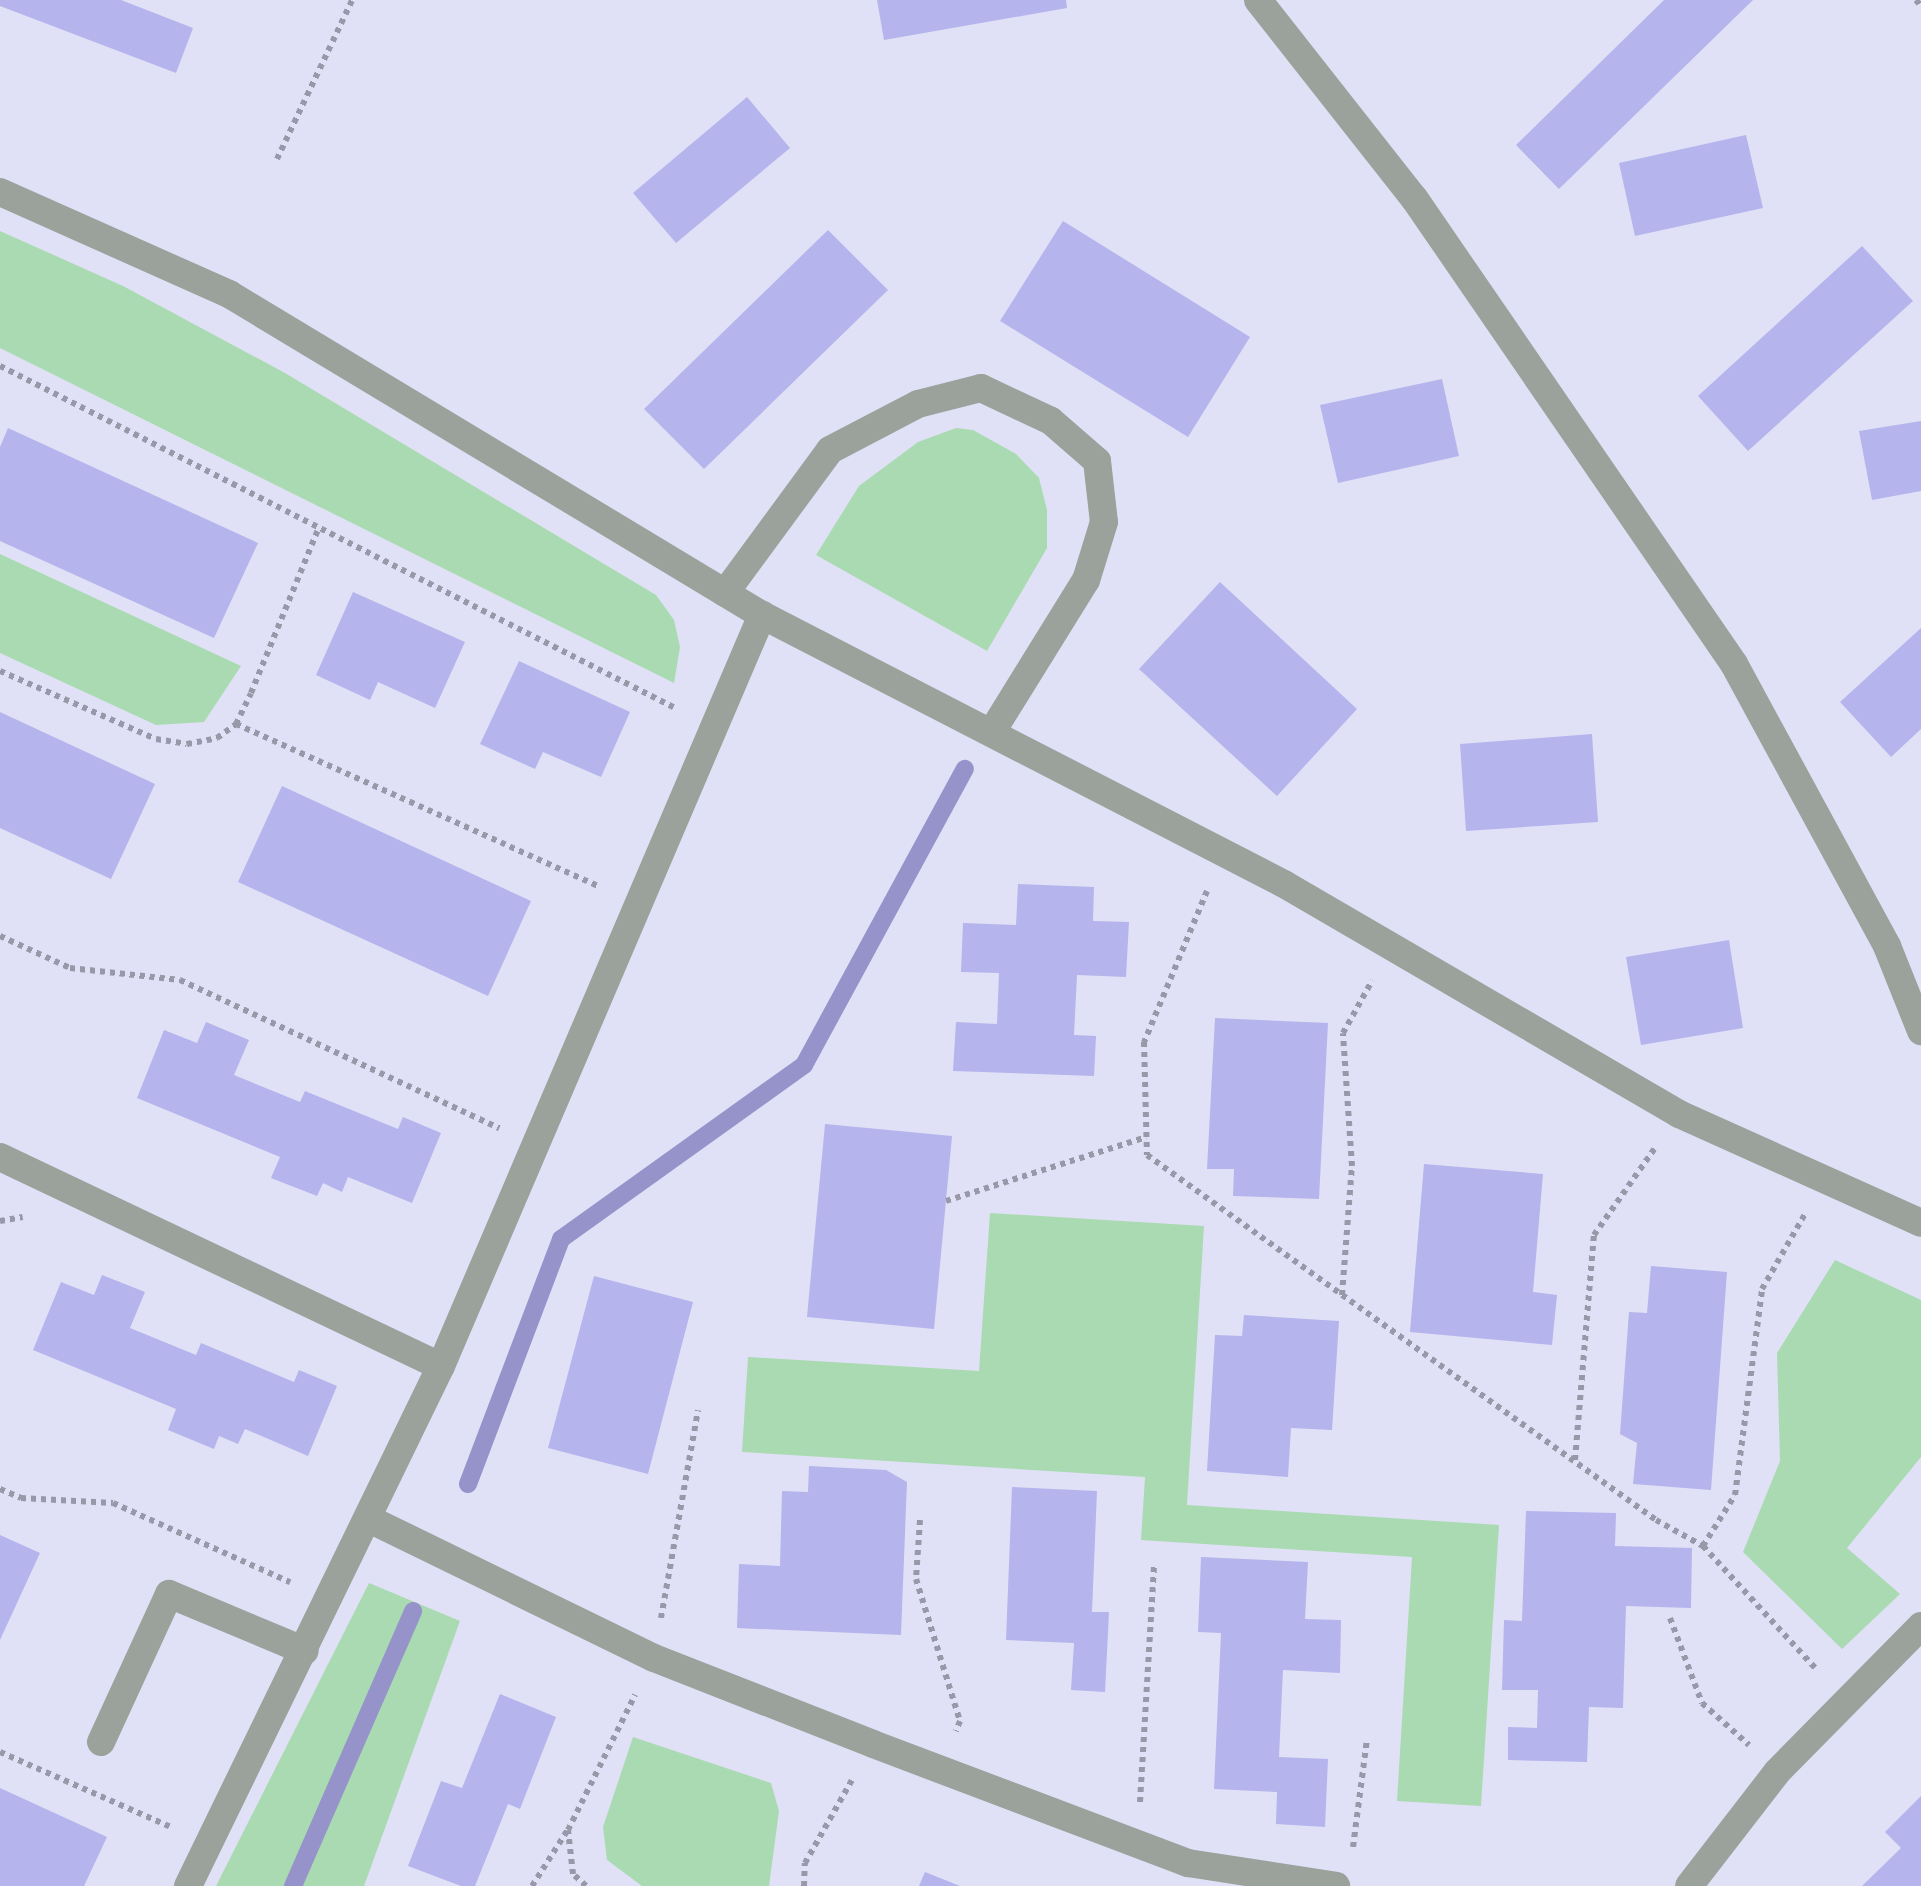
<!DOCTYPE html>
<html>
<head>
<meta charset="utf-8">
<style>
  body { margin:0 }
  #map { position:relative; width:1921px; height:1886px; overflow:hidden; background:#e0e1f6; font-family:Poppins,sans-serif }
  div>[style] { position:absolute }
  .green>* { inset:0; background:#aadab1 }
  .stream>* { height:18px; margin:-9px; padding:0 9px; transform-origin:9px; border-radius:9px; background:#9593c9 }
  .building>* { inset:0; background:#b5b4ec }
  .path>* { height:6px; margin-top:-3px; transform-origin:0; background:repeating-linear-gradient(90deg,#9898a8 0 5px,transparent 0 10px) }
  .minor>* { height:28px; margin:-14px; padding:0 14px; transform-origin:14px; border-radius:14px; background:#9aa29b }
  span { translate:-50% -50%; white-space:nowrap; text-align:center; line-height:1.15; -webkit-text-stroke:9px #efeffc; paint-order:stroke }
</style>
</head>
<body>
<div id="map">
  <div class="green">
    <i style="clip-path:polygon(0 231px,123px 286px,285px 373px,656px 595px,674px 620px,680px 647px,674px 683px,0 348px)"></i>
    <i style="clip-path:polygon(956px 428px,973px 430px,1016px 454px,1039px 478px,1047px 510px,1047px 548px,987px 651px,816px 555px,859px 486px,918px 442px)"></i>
    <i style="clip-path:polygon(0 554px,241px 666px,204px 722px,156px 725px,0 653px)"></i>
    <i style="clip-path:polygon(990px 1213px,1204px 1226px,1187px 1505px,1499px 1525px,1481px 1806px,1397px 1801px,1412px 1557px,1141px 1540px,1145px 1477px,742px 1452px,748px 1357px,979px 1371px)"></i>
    <i style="clip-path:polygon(1835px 1260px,1921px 1300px,1921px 1457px,1847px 1548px,1900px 1594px,1842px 1649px,1743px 1552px,1780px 1461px,1777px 1353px)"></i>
    <i style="clip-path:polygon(369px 1583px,460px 1621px,364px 1886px,216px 1886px)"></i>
    <i style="clip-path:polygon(633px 1737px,771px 1783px,779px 1811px,769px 1886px,642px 1886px,607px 1860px,603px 1827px)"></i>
  </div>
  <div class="stream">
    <i style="left:468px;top:1484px;width:262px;rotate:-69.2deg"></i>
    <i style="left:561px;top:1239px;width:299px;rotate:-35.6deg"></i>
    <i style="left:804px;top:1065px;width:337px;rotate:-61.5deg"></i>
    <i style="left:293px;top:1886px;width:300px;rotate:-66.4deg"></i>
  </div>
  <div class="building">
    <i style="clip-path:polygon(0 0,121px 0,193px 28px,176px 73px,0 6px)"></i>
    <i style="clip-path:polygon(877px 0,1066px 0,1067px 8px,884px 40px)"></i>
    <i style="clip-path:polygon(1664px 0,1753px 0,1559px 189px,1516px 145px)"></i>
    <i style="clip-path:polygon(747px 97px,790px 148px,676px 243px,633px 193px)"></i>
    <i style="clip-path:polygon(1746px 135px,1763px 208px,1635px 236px,1619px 163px)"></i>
    <i style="clip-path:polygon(1063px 221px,1250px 337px,1188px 437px,1000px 321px)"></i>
    <i style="clip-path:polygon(828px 230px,888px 290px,704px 469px,644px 409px)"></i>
    <i style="clip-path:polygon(1862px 246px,1913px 301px,1748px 451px,1698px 396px)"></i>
    <i style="clip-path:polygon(1442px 379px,1459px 456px,1338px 483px,1320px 405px)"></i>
    <i style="clip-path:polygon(1921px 421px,1921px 491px,1872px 500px,1859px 431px)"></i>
    <i style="clip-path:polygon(8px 428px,258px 543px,214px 638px,0 541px,0 447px)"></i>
    <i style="clip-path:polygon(1220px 582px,1357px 709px,1277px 796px,1139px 669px)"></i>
    <i style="clip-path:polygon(353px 592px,465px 642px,435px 708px,378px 682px,370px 700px,316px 675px)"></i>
    <i style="clip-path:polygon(1921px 628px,1921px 729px,1891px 757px,1840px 702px)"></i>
    <i style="clip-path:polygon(519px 661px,630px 712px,601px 777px,543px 752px,535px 769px,480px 744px)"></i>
    <i style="clip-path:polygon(0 712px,155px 784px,111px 879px,0 828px)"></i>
    <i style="clip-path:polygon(1592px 734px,1598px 822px,1466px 831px,1460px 744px)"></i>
    <i style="clip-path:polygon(282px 786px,531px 901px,488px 996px,238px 882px)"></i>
    <i style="clip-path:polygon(1018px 884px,1094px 887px,1093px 921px,1129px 922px,1126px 977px,1077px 975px,1074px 1035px,1096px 1036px,1094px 1076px,953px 1071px,956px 1022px,997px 1024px,999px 973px,961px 972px,963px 923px,1016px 925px)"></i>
    <i style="clip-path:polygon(1729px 940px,1743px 1028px,1641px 1045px,1626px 957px)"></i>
    <i style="clip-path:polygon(1215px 1018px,1328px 1023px,1319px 1199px,1233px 1196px,1234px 1169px,1207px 1169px)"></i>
    <i style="clip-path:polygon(206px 1022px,249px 1040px,234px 1075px,300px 1102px,305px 1091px,398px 1129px,403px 1117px,441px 1133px,412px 1203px,348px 1177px,342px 1192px,323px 1183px,317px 1196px,271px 1178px,280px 1157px,137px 1098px,164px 1030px,197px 1043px)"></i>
    <i style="clip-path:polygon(825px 1124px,952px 1136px,934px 1329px,807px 1317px)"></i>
    <i style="clip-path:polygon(1424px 1164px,1543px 1174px,1533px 1292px,1557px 1295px,1552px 1345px,1410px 1332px)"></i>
    <i style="clip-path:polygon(1651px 1266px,1727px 1272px,1711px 1490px,1633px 1484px,1637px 1443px,1620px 1434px,1629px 1312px,1647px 1313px)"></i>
    <i style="clip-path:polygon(102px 1275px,145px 1292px,130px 1328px,196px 1355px,201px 1343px,294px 1382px,299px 1370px,337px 1386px,308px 1456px,245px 1429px,238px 1444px,219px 1436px,214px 1449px,168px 1430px,176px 1409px,33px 1350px,61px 1282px,94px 1295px)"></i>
    <i style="clip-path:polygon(594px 1276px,693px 1302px,648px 1474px,548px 1448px)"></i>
    <i style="clip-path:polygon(1244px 1315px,1339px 1321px,1332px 1430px,1291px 1428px,1288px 1477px,1207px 1471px,1215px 1335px,1242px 1336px)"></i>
    <i style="clip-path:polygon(809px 1466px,886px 1470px,907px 1482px,901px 1635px,737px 1628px,739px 1564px,780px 1566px,782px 1491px,808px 1492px)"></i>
    <i style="clip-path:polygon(1012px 1487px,1097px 1491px,1092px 1612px,1109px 1612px,1105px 1692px,1071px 1690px,1074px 1643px,1006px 1640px)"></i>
    <i style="clip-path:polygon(1526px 1511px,1616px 1513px,1615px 1546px,1692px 1548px,1691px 1608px,1626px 1606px,1623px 1708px,1589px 1707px,1587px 1762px,1508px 1760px,1508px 1727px,1537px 1728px,1538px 1690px,1502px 1690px,1504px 1620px,1522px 1621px)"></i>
    <i style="clip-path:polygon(0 1535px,40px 1553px,0 1640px)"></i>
    <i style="clip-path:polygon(1201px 1557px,1308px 1562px,1305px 1619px,1341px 1620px,1340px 1673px,1283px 1670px,1279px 1757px,1328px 1759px,1325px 1827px,1276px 1824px,1277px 1792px,1214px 1789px,1221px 1633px,1198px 1632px)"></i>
    <i style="clip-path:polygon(500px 1694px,556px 1717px,520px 1809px,508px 1804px,475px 1886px,461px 1886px,408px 1866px,441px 1781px,462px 1788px)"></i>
    <i style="clip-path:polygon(0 1788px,107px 1837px,84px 1886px,0 1886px)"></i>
    <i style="clip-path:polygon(1921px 1796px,1921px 1886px,1862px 1886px,1901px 1848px,1885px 1832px)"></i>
    <i style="clip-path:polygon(925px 1872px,960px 1886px,919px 1886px)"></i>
  </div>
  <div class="path">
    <i style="left:1916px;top:0;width:8px;rotate:50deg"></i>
    <i style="left:277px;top:159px;width:176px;rotate:-64.7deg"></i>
    <i style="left:0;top:366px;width:759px;rotate:26.87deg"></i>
    <i style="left:0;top:671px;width:170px;rotate:23.6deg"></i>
    <i style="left:156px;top:739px;width:31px;rotate:9deg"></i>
    <i style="left:187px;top:744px;width:31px;rotate:-11deg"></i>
    <i style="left:217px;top:738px;width:24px;rotate:-36deg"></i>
    <i style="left:236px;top:724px;width:34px;rotate:-64deg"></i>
    <i style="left:251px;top:693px;width:179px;rotate:-67.7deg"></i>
    <i style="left:236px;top:724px;width:399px;rotate:24.1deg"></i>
    <i style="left:1207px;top:891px;width:164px;rotate:112.6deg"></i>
    <i style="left:1144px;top:1042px;width:113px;rotate:88.5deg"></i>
    <i style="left:1147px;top:1155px;width:626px;rotate:35.64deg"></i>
    <i style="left:1656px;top:1520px;width:54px;rotate:29deg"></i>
    <i style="left:1703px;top:1546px;width:170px;rotate:47.4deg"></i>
    <i style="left:0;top:936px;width:77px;rotate:24.6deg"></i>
    <i style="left:70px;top:968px;width:111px;rotate:6.2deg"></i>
    <i style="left:180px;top:980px;width:352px;rotate:24.9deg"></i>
    <i style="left:946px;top:1201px;width:210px;rotate:-17.7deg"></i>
    <i style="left:0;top:1221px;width:23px;rotate:-10deg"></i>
    <i style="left:1342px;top:1295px;width:129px;rotate:-85.6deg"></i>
    <i style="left:1352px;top:1166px;width:133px;rotate:-93.9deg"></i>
    <i style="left:1343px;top:1033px;width:60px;rotate:-60.9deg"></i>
    <i style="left:1575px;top:1460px;width:226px;rotate:-85.2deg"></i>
    <i style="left:1594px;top:1235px;width:106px;rotate:-55deg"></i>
    <i style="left:0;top:1489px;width:23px;rotate:23deg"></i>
    <i style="left:21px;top:1498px;width:92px;rotate:3.1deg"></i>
    <i style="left:113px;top:1503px;width:194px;rotate:24.1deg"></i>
    <i style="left:920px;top:1520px;width:59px;rotate:93.9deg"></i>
    <i style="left:916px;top:1579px;width:149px;rotate:72.8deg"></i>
    <i style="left:960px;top:1721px;width:11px;rotate:112deg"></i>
    <i style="left:1703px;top:1546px;width:60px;rotate:-57.9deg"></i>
    <i style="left:1735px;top:1495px;width:208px;rotate:-82.5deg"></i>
    <i style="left:1762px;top:1289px;width:86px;rotate:-60.2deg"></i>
    <i style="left:661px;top:1618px;width:211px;rotate:-79.9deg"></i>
    <i style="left:1670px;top:1618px;width:91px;rotate:69.4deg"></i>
    <i style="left:1702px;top:1703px;width:63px;rotate:41.8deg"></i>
    <i style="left:0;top:1752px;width:189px;rotate:23.7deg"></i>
    <i style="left:1140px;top:1802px;width:238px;rotate:-86.6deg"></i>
    <i style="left:1353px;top:1847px;width:109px;rotate:-82.6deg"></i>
    <i style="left:532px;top:1886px;width:65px;rotate:-57.5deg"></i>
    <i style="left:586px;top:1886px;width:18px;rotate:-137deg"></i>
    <i style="left:573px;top:1874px;width:44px;rotate:-96.5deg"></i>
    <i style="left:568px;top:1830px;width:151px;rotate:-63.6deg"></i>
    <i style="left:804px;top:1886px;width:23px;rotate:-88deg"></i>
    <i style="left:805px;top:1863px;width:95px;rotate:-60.5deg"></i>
  </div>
  <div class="minor">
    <i style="left:1258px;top:0;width:252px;rotate:51.8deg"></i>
    <i style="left:1414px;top:198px;width:565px;rotate:55.52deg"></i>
    <i style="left:1734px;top:664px;width:321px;rotate:61.5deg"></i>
    <i style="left:1887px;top:946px;width:92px;rotate:68.2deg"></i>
    <i style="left:0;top:192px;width:251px;rotate:24deg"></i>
    <i style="left:229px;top:294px;width:622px;rotate:31.06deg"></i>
    <i style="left:762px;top:615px;width:587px;rotate:27.26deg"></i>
    <i style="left:1284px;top:884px;width:457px;rotate:30.2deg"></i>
    <i style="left:1679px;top:1114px;width:265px;rotate:24.2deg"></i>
    <i style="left:725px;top:593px;width:177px;rotate:-53.7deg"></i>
    <i style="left:830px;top:450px;width:99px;rotate:-27.6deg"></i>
    <i style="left:918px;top:404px;width:65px;rotate:-14.3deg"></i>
    <i style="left:981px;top:388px;width:77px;rotate:25.2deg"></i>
    <i style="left:1051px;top:421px;width:61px;rotate:41deg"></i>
    <i style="left:1097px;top:461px;width:61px;rotate:83.5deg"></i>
    <i style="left:1104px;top:522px;width:61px;rotate:107.2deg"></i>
    <i style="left:1086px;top:580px;width:176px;rotate:121.8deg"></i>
    <i style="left:0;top:1157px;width:488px;rotate:25.4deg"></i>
    <i style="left:371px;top:1520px;width:315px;rotate:26deg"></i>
    <i style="left:654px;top:1658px;width:235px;rotate:21.4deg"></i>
    <i style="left:873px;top:1744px;width:337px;rotate:20.7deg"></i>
    <i style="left:1188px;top:1863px;width:150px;rotate:8.8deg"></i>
    <i style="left:101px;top:1742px;width:163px;rotate:-65.3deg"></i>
    <i style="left:169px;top:1594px;width:147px;rotate:22.7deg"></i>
    <i style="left:188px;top:1886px;width:578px;rotate:-64.06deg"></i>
    <i style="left:441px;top:1366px;width:817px;rotate:-66.86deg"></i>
    <i style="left:1689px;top:1886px;width:144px;rotate:-52.3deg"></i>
    <i style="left:1777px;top:1772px;width:205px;rotate:-45.4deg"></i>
  </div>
</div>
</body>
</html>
